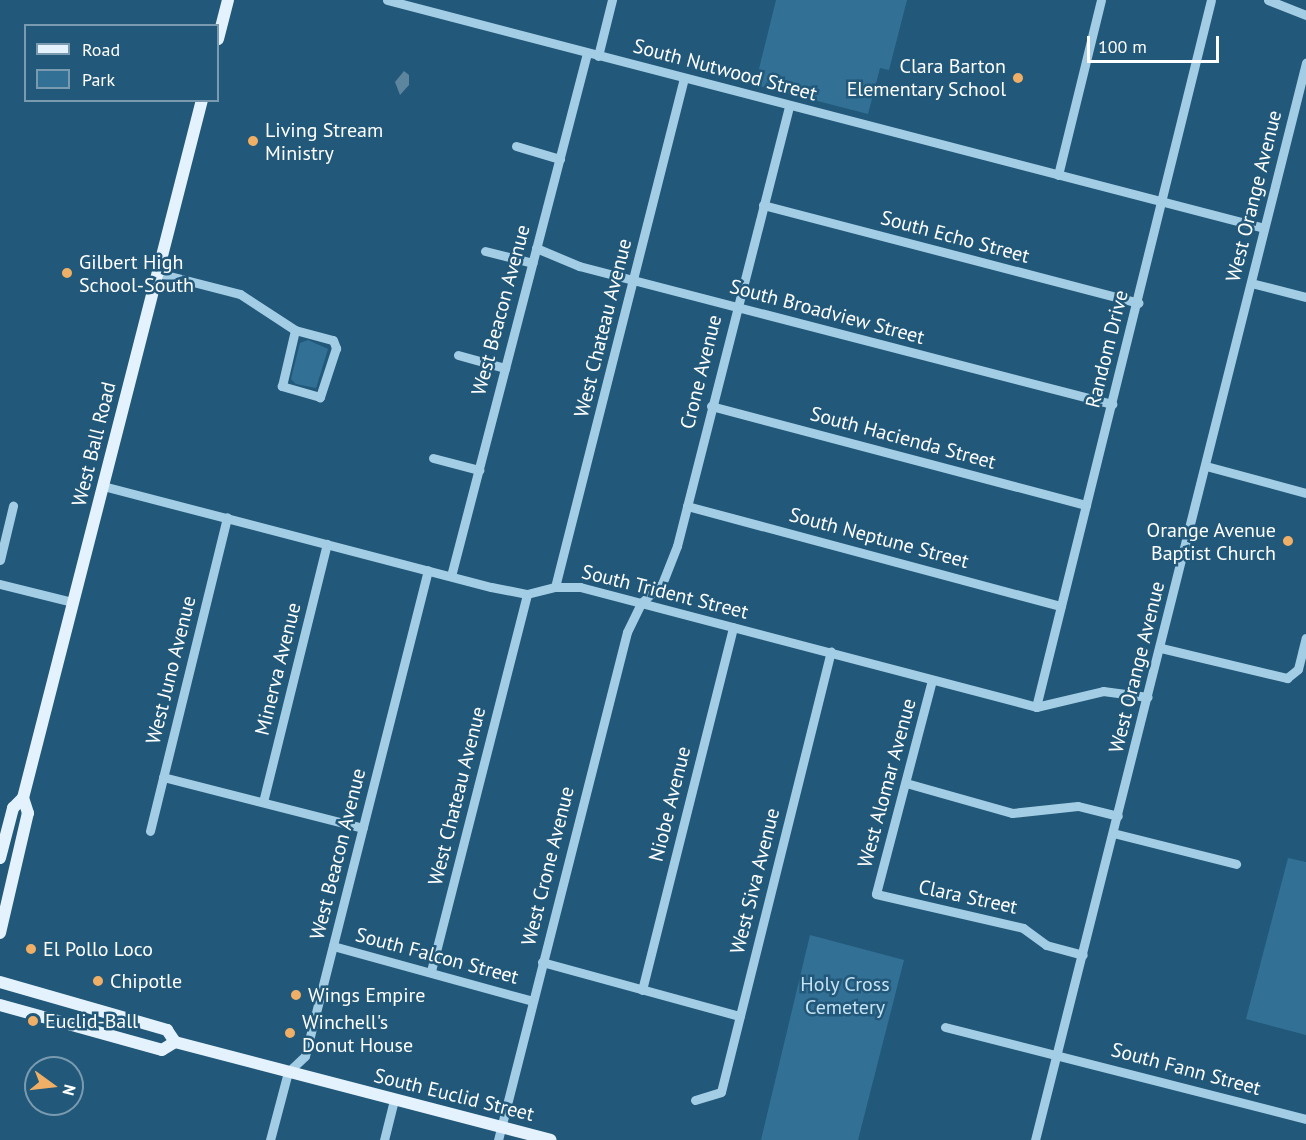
<!DOCTYPE html>
<html>
<head>
<meta charset="utf-8">
<style>
  body { margin:0 }
  #map { position:relative; width:1306px; height:1140px; overflow:hidden; background:#225879; font-family:"PT Sans",sans-serif }
  div>[style] { position:absolute }
  .green>* { inset:0; background:#327195 }
  .water>* { inset:0; background:#5d859e }
  .minor>* { height:9px; margin:-4.5px; padding:0 4.5px; transform-origin:4.5px; border-radius:4.5px; background:#a3cde4 }
  .major>* { height:12px; margin:-6px; padding:0 6px; transform-origin:6px; border-radius:6px; background:#e3f2fc }
  .dots>* { width:16px; height:16px; translate:-50% -50%; box-sizing:border-box; border:3px solid #225879; border-radius:50% }
  span { translate:-50% -50%; white-space:nowrap; text-align:center; line-height:1.15; -webkit-text-stroke:5px #225879; paint-order:stroke }
  .poi-label { font-size:20px; color:#fff }
  .right { translate:-100% -50%; text-align:right }
  .left { translate:0 -50%; text-align:left }
  .street-label { font-size:20px; color:#fff }
  .park-label { font-size:20px; color:#c6e3f4 }
  .legend { position:absolute; left:24px; top:24px; width:195px; height:78px; box-sizing:border-box; background:#225879; border:2px solid #7a9baf; margin:0; padding:8px 10px; list-style:none; font-size:18px; color:#fff }
  .legend li { display:flex; align-items:center; gap:12px; height:30px }
  .legend b { width:30px; border:2px solid #7a9baf }
  .north { position:absolute; left:24px; top:1056px; width:60px; height:60px; box-sizing:border-box; background:#225879; border:2px solid #7a9baf; border-radius:50%; rotate:105deg; font-size:16px; font-weight:700; line-height:24px; text-align:center; color:#fff }
  .north::after { content:''; display:block; margin:auto; width:21px; height:27px; background:#f0af66; clip-path:polygon(50% 0,100% 100%,50% 72%,0 100%) }
  .scale { position:absolute; left:1087px; top:36px; width:132px; height:27px; box-sizing:border-box; border:3px solid #fff; border-top:0; padding-left:8px; font-size:18px; line-height:21px; white-space:nowrap; color:#fff; -webkit-text-stroke:4px #225879; paint-order:stroke }
</style>
</head>
<body>
<div id="map">
  <div class="green">
    <i style="clip-path:polygon(776px 0,907px 0,889px 70px,880px 68px,868px 114px,755px 85px)"></i>
    <i style="clip-path:polygon(308px 340px,328px 349px,316px 388px,296px 384px,291px 379px,300px 343px)"></i>
    <i style="clip-path:polygon(1288px 858px,1306px 862px,1306px 1035px,1246px 1019px)"></i>
    <i style="clip-path:polygon(810px 935px,904px 960px,858px 1140px,761px 1140px)"></i>
  </div>
  <div class="water">
    <i style="clip-path:polygon(404px 71px,409px 75px,409px 85px,400px 95px,395px 82px)"></i>
  </div>
  <div class="minor">
    <i style="left:387px;top:0;width:906px;rotate:14.57deg"></i>
    <i style="left:1268px;top:0;width:41px;rotate:21.5deg"></i>
    <i style="left:598px;top:56px;width:58px;rotate:-76deg"></i>
    <i style="left:516px;top:146px;width:46px;rotate:16.5deg"></i>
    <i style="left:1058px;top:175px;width:180px;rotate:-76.2deg"></i>
    <i style="left:763px;top:205px;width:388px;rotate:14.6deg"></i>
    <i style="left:536px;top:248px;width:47px;rotate:22.7deg"></i>
    <i style="left:579px;top:266px;width:551px;rotate:14.52deg"></i>
    <i style="left:485px;top:251px;width:49px;rotate:14deg"></i>
    <i style="left:158px;top:273px;width:85px;rotate:14.4deg"></i>
    <i style="left:240px;top:294px;width:66px;rotate:33.2deg"></i>
    <i style="left:295px;top:330px;width:39px;rotate:15deg"></i>
    <i style="left:333px;top:340px;width:9px;rotate:69deg"></i>
    <i style="left:336px;top:348px;width:52px;rotate:108.1deg"></i>
    <i style="left:320px;top:397px;width:40px;rotate:-164deg"></i>
    <i style="left:282px;top:386px;width:57px;rotate:-76.9deg"></i>
    <i style="left:1251px;top:283px;width:57px;rotate:14.3deg"></i>
    <i style="left:458px;top:355px;width:49px;rotate:15.5deg"></i>
    <i style="left:711px;top:406px;width:388px;rotate:14.8deg"></i>
    <i style="left:433px;top:458px;width:48px;rotate:14.6deg"></i>
    <i style="left:1206px;top:466px;width:104px;rotate:15.1deg"></i>
    <i style="left:103px;top:486px;width:401px;rotate:14.6deg"></i>
    <i style="left:491px;top:587px;width:37px;rotate:11deg"></i>
    <i style="left:527px;top:594px;width:29px;rotate:-14deg"></i>
    <i style="left:555px;top:587px;width:25px"></i>
    <i style="left:580px;top:587px;width:472px;rotate:14.7deg"></i>
    <i style="left:1036px;top:707px;width:69px;rotate:-13.4deg"></i>
    <i style="left:1103px;top:691px;width:45px;rotate:7.6deg"></i>
    <i style="left:687px;top:506px;width:387px;rotate:15deg"></i>
    <i style="left:0;top:560px;width:56px;rotate:-76.5deg"></i>
    <i style="left:451px;top:576px;width:540px;rotate:-75.42deg"></i>
    <i style="left:0;top:584px;width:75px;rotate:13.9deg"></i>
    <i style="left:555px;top:587px;width:525px;rotate:-75.78deg"></i>
    <i style="left:1161px;top:648px;width:130px;rotate:13.4deg"></i>
    <i style="left:1287px;top:678px;width:14px;rotate:-39deg"></i>
    <i style="left:1298px;top:669px;width:32px;rotate:-76deg"></i>
    <i style="left:932px;top:680px;width:221px;rotate:104.7deg"></i>
    <i style="left:876px;top:894px;width:151px;rotate:13deg"></i>
    <i style="left:1023px;top:928px;width:29px;rotate:36deg"></i>
    <i style="left:1046px;top:945px;width:38px;rotate:15deg"></i>
    <i style="left:1036px;top:707px;width:728px;rotate:-76.1deg"></i>
    <i style="left:163px;top:777px;width:206px;rotate:14.3deg"></i>
    <i style="left:906px;top:783px;width:110px;rotate:15.8deg"></i>
    <i style="left:1012px;top:813px;width:66px;rotate:-6.1deg"></i>
    <i style="left:1078px;top:806px;width:41px;rotate:14deg"></i>
    <i style="left:263px;top:802px;width:266px;rotate:-76.1deg"></i>
    <i style="left:150px;top:831px;width:323px;rotate:-76.2deg"></i>
    <i style="left:1113px;top:833px;width:127px;rotate:14.1deg"></i>
    <i style="left:333px;top:946px;width:206px;rotate:15.4deg"></i>
    <i style="left:542px;top:962px;width:205px;rotate:15.3deg"></i>
    <i style="left:431px;top:971px;width:389px;rotate:-75.7deg"></i>
    <i style="left:642px;top:990px;width:374px;rotate:-75.9deg"></i>
    <i style="left:945px;top:1027px;width:373px;rotate:14.3deg"></i>
    <i style="left:695px;top:1100px;width:27px;rotate:-17deg"></i>
    <i style="left:721px;top:1092px;width:454px;rotate:-76deg"></i>
    <i style="left:270px;top:1140px;width:70px;rotate:-75.2deg"></i>
    <i style="left:288px;top:1072px;width:23px;rotate:-43deg"></i>
    <i style="left:305px;top:1056px;width:501px;rotate:-75.8deg"></i>
    <i style="left:384px;top:1140px;width:41px;rotate:-76deg"></i>
    <i style="left:498px;top:1140px;width:524px;rotate:-75.75deg"></i>
    <i style="left:627px;top:632px;width:32px;rotate:-64deg"></i>
    <i style="left:641px;top:603px;width:28px;rotate:-42deg"></i>
    <i style="left:662px;top:584px;width:41px;rotate:-68.5deg"></i>
    <i style="left:677px;top:546px;width:455px;rotate:-75.7deg"></i>
    <i style="left:1035px;top:1140px;width:1111px;rotate:-75.88deg"></i>
  </div>
  <div class="major">
    <i style="left:218px;top:39px;width:40px;rotate:-75.6deg"></i>
    <i style="left:0;top:858px;width:52px;rotate:-75.4deg"></i>
    <i style="left:13px;top:808px;width:14px;rotate:-45deg"></i>
    <i style="left:23px;top:798px;width:721px;rotate:-75.62deg"></i>
    <i style="left:0;top:933px;width:123px;rotate:-76.9deg"></i>
    <i style="left:28px;top:813px;width:16px;rotate:-108deg"></i>
    <i style="left:0;top:982px;width:174px;rotate:16deg"></i>
    <i style="left:167px;top:1030px;width:14px;rotate:56deg"></i>
    <i style="left:0;top:1005px;width:168px;rotate:15.5deg"></i>
    <i style="left:162px;top:1050px;width:15px;rotate:-32deg"></i>
    <i style="left:175px;top:1042px;width:388px;rotate:14.6deg"></i>
  </div>
  <div class="dots">
    <i style="left:1018px;top:78px;background:#f0af66"></i>
    <i style="left:253px;top:141px;background:#f0af66"></i>
    <i style="left:67px;top:273px;background:#f0af66"></i>
    <i style="left:1288px;top:541px;background:#f0af66"></i>
    <i style="left:31px;top:949px;background:#f0af66"></i>
    <i style="left:98px;top:981px;background:#f0af66"></i>
    <i style="left:296px;top:995px;background:#f0af66"></i>
    <i style="left:33px;top:1021px;background:#f0af66"></i>
    <i style="left:290px;top:1033px;background:#f0af66"></i>
  </div>
  <div class="poi-label">
    <span class="right" style="left:1006px;top:78px">Clara Barton<br>Elementary School</span>
    <span class="left" style="left:265px;top:142px">Living Stream<br>Ministry</span>
    <span class="left" style="left:79px;top:274px">Gilbert High<br>School-South</span>
    <span class="right" style="left:1276px;top:542px">Orange Avenue<br>Baptist Church</span>
    <span class="left" style="left:43px;top:949px">El Pollo Loco</span>
    <span class="left" style="left:110px;top:981px">Chipotle</span>
    <span class="left" style="left:308px;top:995px">Wings Empire</span>
    <span class="left" style="left:45px;top:1021px">Euclid-Ball</span>
    <span class="left" style="left:302px;top:1034px">Winchell's<br>Donut House</span>
  </div>
  <div class="street-label">
    <span style="left:725px;top:70px;rotate:15deg">South Nutwood Street</span>
    <span style="left:1254px;top:196px;rotate:-76deg">West Orange Avenue</span>
    <span style="left:955px;top:237px;rotate:15deg">South Echo Street</span>
    <span style="left:501px;top:310px;rotate:-75deg">West Beacon Avenue</span>
    <span style="left:827px;top:312px;rotate:15deg">South Broadview Street</span>
    <span style="left:603px;top:328px;rotate:-76deg">West Chateau Avenue</span>
    <span style="left:1107px;top:349px;rotate:-76deg">Random Drive</span>
    <span style="left:701px;top:372px;rotate:-76deg">Crone Avenue</span>
    <span style="left:903px;top:438px;rotate:15deg">South Hacienda Street</span>
    <span style="left:94px;top:444px;rotate:-76deg">West Ball Road</span>
    <span style="left:879px;top:538px;rotate:15deg">South Neptune Street</span>
    <span style="left:665px;top:592px;rotate:14deg">South Trident Street</span>
    <span style="left:1137px;top:667px;rotate:-76deg">West Orange Avenue</span>
    <span style="left:278px;top:669px;rotate:-76deg">Minerva Avenue</span>
    <span style="left:171px;top:670px;rotate:-76deg">West Juno Avenue</span>
    <span style="left:887px;top:783px;rotate:-75deg">West Alomar Avenue</span>
    <span style="left:457px;top:796px;rotate:-76deg">West Chateau Avenue</span>
    <span style="left:670px;top:804px;rotate:-76deg">Niobe Avenue</span>
    <span style="left:338px;top:854px;rotate:-76deg">West Beacon Avenue</span>
    <span style="left:548px;top:866px;rotate:-76deg">West Crone Avenue</span>
    <span style="left:755px;top:881px;rotate:-76deg">West Siva Avenue</span>
    <span style="left:968px;top:897px;rotate:12deg">Clara Street</span>
    <span style="left:437px;top:956px;rotate:15deg">South Falcon Street</span>
    <span style="left:1186px;top:1069px;rotate:15deg">South Fann Street</span>
    <span style="left:454px;top:1095px;rotate:14deg">South Euclid Street</span>
  </div>
  <div class="park-label">
    <span style="left:845px;top:996px">Holy Cross<br>Cemetery</span>
  </div>
  <ul class="legend">
  <li><b style="height:8px;background:#e3f2fc"></b>Road</li>
  <li><b style="height:16px;background:#327195"></b>Park</li>
  </ul>
  <div class="north">N</div>
  <div class="scale">100 m</div>
</div>
</body>
</html>
